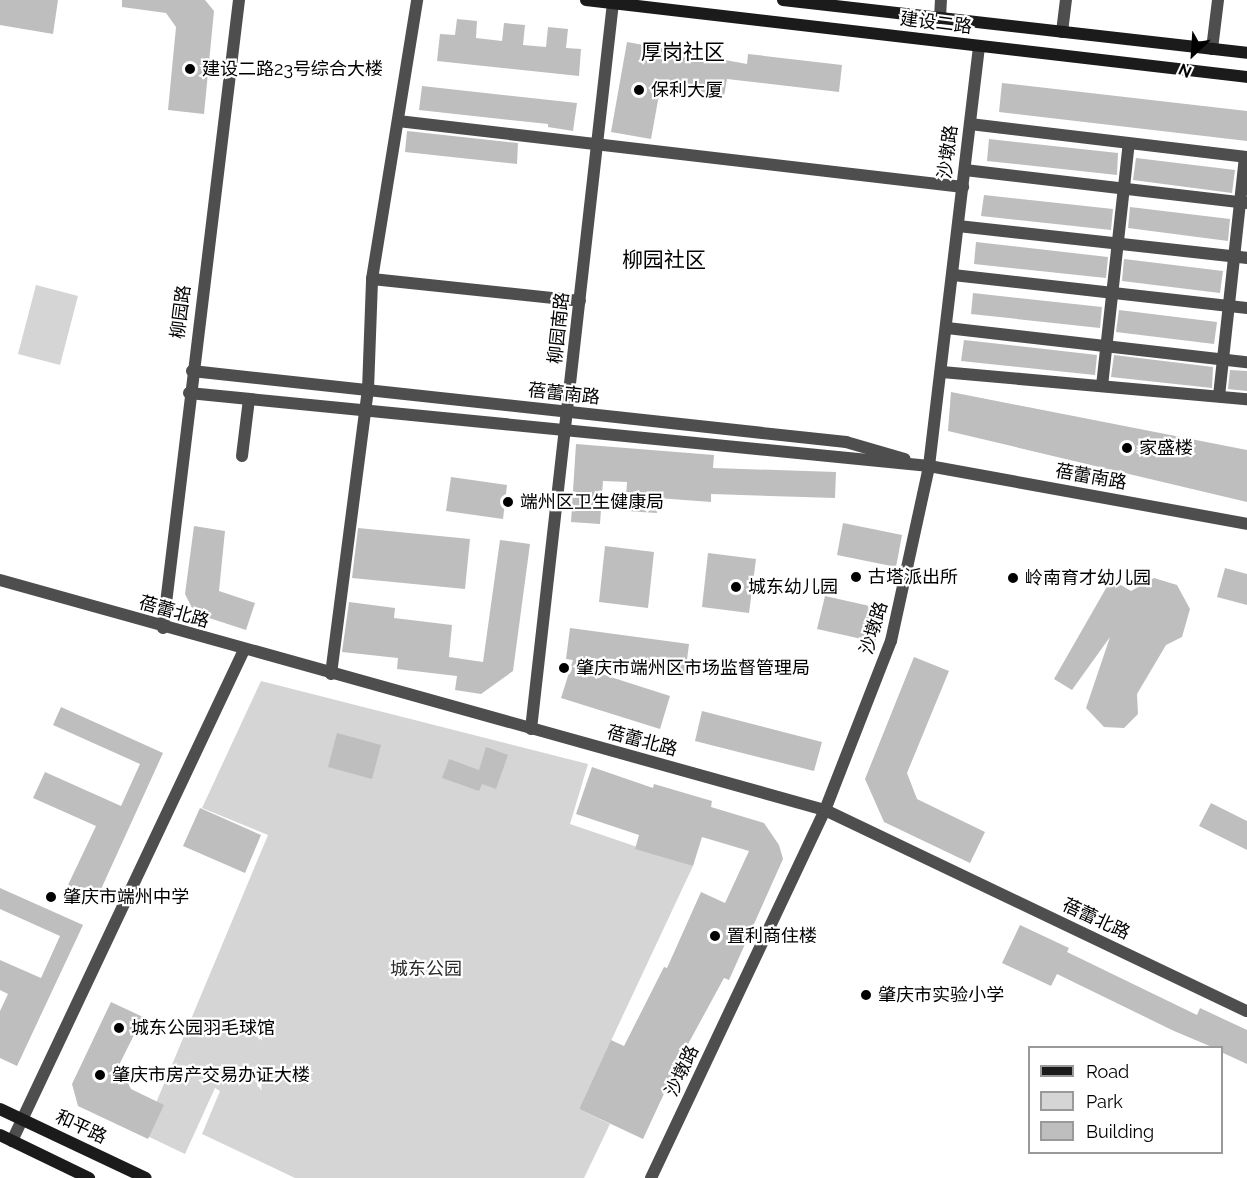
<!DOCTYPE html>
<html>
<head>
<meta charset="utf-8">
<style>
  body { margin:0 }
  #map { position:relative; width:1247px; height:1178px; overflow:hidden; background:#fff; font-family:Raleway,"Noto Sans SC",sans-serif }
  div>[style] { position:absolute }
  .green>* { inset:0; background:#d5d5d5 }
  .building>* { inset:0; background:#bebebe }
  .minor>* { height:12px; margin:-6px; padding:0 6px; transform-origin:6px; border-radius:6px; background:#4e4e4e }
  .secondary>* { height:12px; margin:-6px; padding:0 6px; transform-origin:6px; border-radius:6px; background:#1b1b1b }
  .dots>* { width:16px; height:16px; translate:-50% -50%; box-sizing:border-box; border:3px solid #fff; border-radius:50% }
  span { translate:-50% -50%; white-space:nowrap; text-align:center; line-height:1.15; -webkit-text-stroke:4.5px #fff; paint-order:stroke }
  .street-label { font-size:18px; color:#000 }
  .poi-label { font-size:18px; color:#000 }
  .left { translate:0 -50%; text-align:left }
  .park-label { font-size:18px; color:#2c2c2c }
  .quarter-label { font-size:21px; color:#000 }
  .legend { position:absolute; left:1028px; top:1046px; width:195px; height:108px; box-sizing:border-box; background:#fff; border:2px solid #999; margin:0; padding:8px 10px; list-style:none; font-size:18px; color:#000 }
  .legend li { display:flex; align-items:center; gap:12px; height:30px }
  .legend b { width:30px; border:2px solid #999 }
  .north { position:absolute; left:1163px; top:24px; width:60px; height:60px; -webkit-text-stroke:4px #fff; paint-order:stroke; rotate:205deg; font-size:16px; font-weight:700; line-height:24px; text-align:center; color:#000 }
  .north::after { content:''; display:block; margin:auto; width:21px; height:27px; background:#000; clip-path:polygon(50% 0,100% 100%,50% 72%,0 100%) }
</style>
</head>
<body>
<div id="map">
  <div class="green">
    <i style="clip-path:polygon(36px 285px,78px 296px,60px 365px,18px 354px)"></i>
    <i style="clip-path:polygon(261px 681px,588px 764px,570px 824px,693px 866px,579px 1109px,610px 1124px,584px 1178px,295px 1178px,202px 1134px,220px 1091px,215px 1088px,185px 1154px,143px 1134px,268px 835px,202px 808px)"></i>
  </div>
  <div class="building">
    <i style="clip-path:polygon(0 0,58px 0,53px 34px,0 25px)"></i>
    <i style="clip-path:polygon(122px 0,205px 0,214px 11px,204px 114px,168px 110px,176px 27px,166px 13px,122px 7px)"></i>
    <i style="clip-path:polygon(457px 19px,477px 21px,476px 38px,502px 41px,504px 23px,525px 25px,523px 45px,546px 47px,548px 27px,568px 29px,566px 48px,581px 49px,579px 76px,437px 61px,440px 34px,455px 35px)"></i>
    <i style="clip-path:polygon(627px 42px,747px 64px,748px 54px,842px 65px,839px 92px,727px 79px,724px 96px,661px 84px,651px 139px,611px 132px)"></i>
    <i style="clip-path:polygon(1002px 83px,1247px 111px,1247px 141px,999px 112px)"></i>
    <i style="clip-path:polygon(422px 86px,577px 103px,573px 131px,548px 127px,548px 124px,419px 110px)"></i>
    <i style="clip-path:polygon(407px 131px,518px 143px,517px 164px,405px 152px)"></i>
    <i style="clip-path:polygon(989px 139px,1118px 153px,1117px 175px,987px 161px)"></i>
    <i style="clip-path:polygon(1136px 158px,1235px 170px,1232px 193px,1133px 180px)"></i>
    <i style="clip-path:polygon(984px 195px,1113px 209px,1111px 230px,981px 216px)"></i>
    <i style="clip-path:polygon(1130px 207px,1230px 219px,1228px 241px,1128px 228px)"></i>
    <i style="clip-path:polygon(976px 242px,1108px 257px,1106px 278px,974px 264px)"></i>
    <i style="clip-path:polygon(1124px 259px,1223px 271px,1220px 293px,1122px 281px)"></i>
    <i style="clip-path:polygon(973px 293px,1102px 307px,1100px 328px,971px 314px)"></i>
    <i style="clip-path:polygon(1119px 310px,1217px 322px,1214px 344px,1116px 332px)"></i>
    <i style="clip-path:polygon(964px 340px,1097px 355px,1095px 375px,961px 361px)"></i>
    <i style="clip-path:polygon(1114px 355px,1213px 367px,1212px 388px,1111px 377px)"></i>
    <i style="clip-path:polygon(1230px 370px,1247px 371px,1247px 391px,1228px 389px)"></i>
    <i style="clip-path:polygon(951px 392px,1247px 450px,1247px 502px,948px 431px)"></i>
    <i style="clip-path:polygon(576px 444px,714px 455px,713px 468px,836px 472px,835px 498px,711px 494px,711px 502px,658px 498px,657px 513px,625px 511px,627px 482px,603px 481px,600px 524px,571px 522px)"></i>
    <i style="clip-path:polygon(451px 477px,507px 485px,503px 519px,446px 511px)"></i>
    <i style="clip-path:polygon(843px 523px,902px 535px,896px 567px,837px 555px)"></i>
    <i style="clip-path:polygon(194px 526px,225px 531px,219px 591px,255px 603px,246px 630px,200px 615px,192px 608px,185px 594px)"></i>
    <i style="clip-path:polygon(358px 528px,470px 539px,465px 589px,352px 578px)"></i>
    <i style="clip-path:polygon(500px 540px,530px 544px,513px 671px,481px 694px,455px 690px,457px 676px,397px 669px,398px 658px,342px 652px,349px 602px,395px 608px,394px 618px,452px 625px,449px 657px,483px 662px)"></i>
    <i style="clip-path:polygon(605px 546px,654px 552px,648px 608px,599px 602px)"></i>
    <i style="clip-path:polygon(708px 553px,756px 559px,749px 613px,702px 607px)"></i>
    <i style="clip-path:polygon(1225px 568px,1247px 574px,1247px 605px,1217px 597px)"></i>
    <i style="clip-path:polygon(1154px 578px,1177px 585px,1190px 609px,1182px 637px,1166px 645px,1137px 694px,1138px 714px,1124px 728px,1104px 727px,1086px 708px,1110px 637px,1072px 690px,1054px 679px,1109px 583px,1116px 582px,1131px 591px)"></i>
    <i style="clip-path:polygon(825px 596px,883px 609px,875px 642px,817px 629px)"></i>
    <i style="clip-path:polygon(570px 628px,689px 644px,685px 676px,597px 663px,595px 672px,670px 696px,660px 729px,561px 698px,573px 660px,566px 659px)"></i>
    <i style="clip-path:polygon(914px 657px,949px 671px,907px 773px,917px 799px,985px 832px,970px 863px,884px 822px,865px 779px)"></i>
    <i style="clip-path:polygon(61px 707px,163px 753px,97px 898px,68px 885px,96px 826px,33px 798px,45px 772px,121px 806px,140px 764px,53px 725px)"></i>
    <i style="clip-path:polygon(702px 711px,822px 742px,814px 771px,695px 741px)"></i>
    <i style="clip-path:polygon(337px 733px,381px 745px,372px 779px,328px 767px)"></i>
    <i style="clip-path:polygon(486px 747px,508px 755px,496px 789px,482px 784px,479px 791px,442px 778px,449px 759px,479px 770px)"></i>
    <i style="clip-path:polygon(592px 767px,653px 788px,654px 784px,712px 801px,711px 807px,764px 823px,779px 845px,783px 859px,729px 980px,724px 978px,681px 1057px,643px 1139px,579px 1109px,611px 1040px,624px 1046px,664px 967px,667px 968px,701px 892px,725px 903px,749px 851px,702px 837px,693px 866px,635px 849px,639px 835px,576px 814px)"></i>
    <i style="clip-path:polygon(1211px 803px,1247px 821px,1247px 850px,1199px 826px)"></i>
    <i style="clip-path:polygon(200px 808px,261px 835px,245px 873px,183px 846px)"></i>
    <i style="clip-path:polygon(0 888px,83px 925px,17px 1066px,0 1058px,0 1011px,8px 994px,0 990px,0 960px,41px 978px,60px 936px,0 909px)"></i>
    <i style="clip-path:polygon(1020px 925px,1069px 948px,1067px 952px,1197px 1015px,1200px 1008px,1247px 1030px,1247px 1064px,1221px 1052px,1221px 1047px,1212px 1047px,1174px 1031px,1057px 974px,1051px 986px,1002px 963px)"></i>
    <i style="clip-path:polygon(111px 1002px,143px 1017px,119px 1065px,131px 1089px,164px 1105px,148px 1139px,78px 1106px,72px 1084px)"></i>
  </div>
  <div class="minor">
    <i style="left:940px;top:18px;width:18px;rotate:-87deg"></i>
    <i style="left:1062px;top:32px;width:32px;rotate:-83deg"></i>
    <i style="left:1212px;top:49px;width:49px;rotate:-83deg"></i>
    <i style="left:398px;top:121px;width:569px;rotate:6.66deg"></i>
    <i style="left:970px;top:124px;width:279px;rotate:6.8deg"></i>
    <i style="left:965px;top:170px;width:284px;rotate:6.7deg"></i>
    <i style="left:958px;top:226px;width:291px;rotate:6.3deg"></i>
    <i style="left:953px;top:275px;width:296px;rotate:6.4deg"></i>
    <i style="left:372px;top:279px;width:209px;rotate:6deg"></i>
    <i style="left:947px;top:328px;width:302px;rotate:6.5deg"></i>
    <i style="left:192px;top:371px;width:658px;rotate:6.2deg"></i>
    <i style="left:846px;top:442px;width:61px;rotate:16.1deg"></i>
    <i style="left:942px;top:372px;width:306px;rotate:5.1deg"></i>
    <i style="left:1102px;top:386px;width:244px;rotate:-83.7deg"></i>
    <i style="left:189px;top:393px;width:744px;rotate:5.63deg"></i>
    <i style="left:929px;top:466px;width:323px;rotate:10.3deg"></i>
    <i style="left:1219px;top:396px;width:240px;rotate:-83.8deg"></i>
    <i style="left:242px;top:456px;width:57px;rotate:-83deg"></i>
    <i style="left:0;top:580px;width:856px;rotate:15.58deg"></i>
    <i style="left:825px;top:810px;width:467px;rotate:25.5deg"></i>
    <i style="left:163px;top:628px;width:633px;rotate:-83.1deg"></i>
    <i style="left:331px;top:674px;width:286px;rotate:-82.6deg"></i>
    <i style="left:368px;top:390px;width:111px;rotate:-87.9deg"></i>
    <i style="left:372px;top:279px;width:283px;rotate:-80.8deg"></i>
    <i style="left:531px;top:729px;width:731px;rotate:-83.56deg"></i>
    <i style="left:12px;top:1141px;width:543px;rotate:-64.71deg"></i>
    <i style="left:651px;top:1178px;width:407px;rotate:-64.7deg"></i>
    <i style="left:825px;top:810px;width:181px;rotate:-68.7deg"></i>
    <i style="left:891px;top:641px;width:179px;rotate:-77.7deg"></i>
    <i style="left:929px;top:466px;width:423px;rotate:-83.2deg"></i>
  </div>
  <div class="secondary">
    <i style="left:586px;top:0;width:665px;rotate:6.64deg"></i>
    <i style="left:783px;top:0;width:467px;rotate:6.5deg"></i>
    <i style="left:0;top:1109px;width:161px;rotate:25.3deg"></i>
    <i style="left:0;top:1135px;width:99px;rotate:25.8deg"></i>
  </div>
  <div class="dots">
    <i style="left:190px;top:69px;background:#000"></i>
    <i style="left:639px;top:90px;background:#000"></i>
    <i style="left:1127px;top:448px;background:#000"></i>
    <i style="left:508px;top:502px;background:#000"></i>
    <i style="left:856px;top:577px;background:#000"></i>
    <i style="left:1013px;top:578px;background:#000"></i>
    <i style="left:736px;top:587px;background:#000"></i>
    <i style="left:564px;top:668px;background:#000"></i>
    <i style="left:51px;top:897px;background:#000"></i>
    <i style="left:715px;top:936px;background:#000"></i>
    <i style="left:866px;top:995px;background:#000"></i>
    <i style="left:119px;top:1028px;background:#000"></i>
    <i style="left:100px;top:1075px;background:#000"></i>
  </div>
  <div class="street-label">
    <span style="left:936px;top:23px;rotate:7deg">建设二路</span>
    <span style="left:948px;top:152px;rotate:-83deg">沙墩路</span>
    <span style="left:181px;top:312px;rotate:-83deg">柳园路</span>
    <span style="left:559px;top:328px;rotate:-84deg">柳园南路</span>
    <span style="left:564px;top:394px;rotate:6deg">蓓蕾南路</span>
    <span style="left:1091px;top:477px;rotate:10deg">蓓蕾南路</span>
    <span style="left:174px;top:612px;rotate:16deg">蓓蕾北路</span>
    <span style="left:874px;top:628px;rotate:-73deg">沙墩路</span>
    <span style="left:642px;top:741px;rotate:15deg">蓓蕾北路</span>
    <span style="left:1096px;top:919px;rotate:25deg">蓓蕾北路</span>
    <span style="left:682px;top:1071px;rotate:-65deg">沙墩路</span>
    <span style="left:81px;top:1127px;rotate:25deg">和平路</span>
  </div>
  <div class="poi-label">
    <span class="left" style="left:202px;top:69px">建设二路23号综合大楼</span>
    <span class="left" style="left:651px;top:90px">保利大厦</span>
    <span class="left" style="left:1139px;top:448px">家盛楼</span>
    <span class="left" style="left:520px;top:502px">端州区卫生健康局</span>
    <span class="left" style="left:868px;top:577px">古塔派出所</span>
    <span class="left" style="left:1025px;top:578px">岭南育才幼儿园</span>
    <span class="left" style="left:748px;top:587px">城东幼儿园</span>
    <span class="left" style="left:576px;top:668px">肇庆市端州区市场监督管理局</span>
    <span class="left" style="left:63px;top:897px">肇庆市端州中学</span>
    <span class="left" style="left:727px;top:936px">置利商住楼</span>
    <span class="left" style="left:878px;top:995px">肇庆市实验小学</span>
    <span class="left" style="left:131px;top:1028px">城东公园羽毛球馆</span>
    <span class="left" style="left:112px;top:1075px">肇庆市房产交易办证大楼</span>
  </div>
  <div class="park-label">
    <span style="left:426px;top:969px">城东公园</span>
  </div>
  <div class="quarter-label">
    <span style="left:683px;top:52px">厚岗社区</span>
    <span style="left:664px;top:260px">柳园社区</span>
  </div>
  <ul class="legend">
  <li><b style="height:8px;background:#1b1b1b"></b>Road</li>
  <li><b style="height:16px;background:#d5d5d5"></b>Park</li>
  <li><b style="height:16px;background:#bebebe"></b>Building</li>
  </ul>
  <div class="north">N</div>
</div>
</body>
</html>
